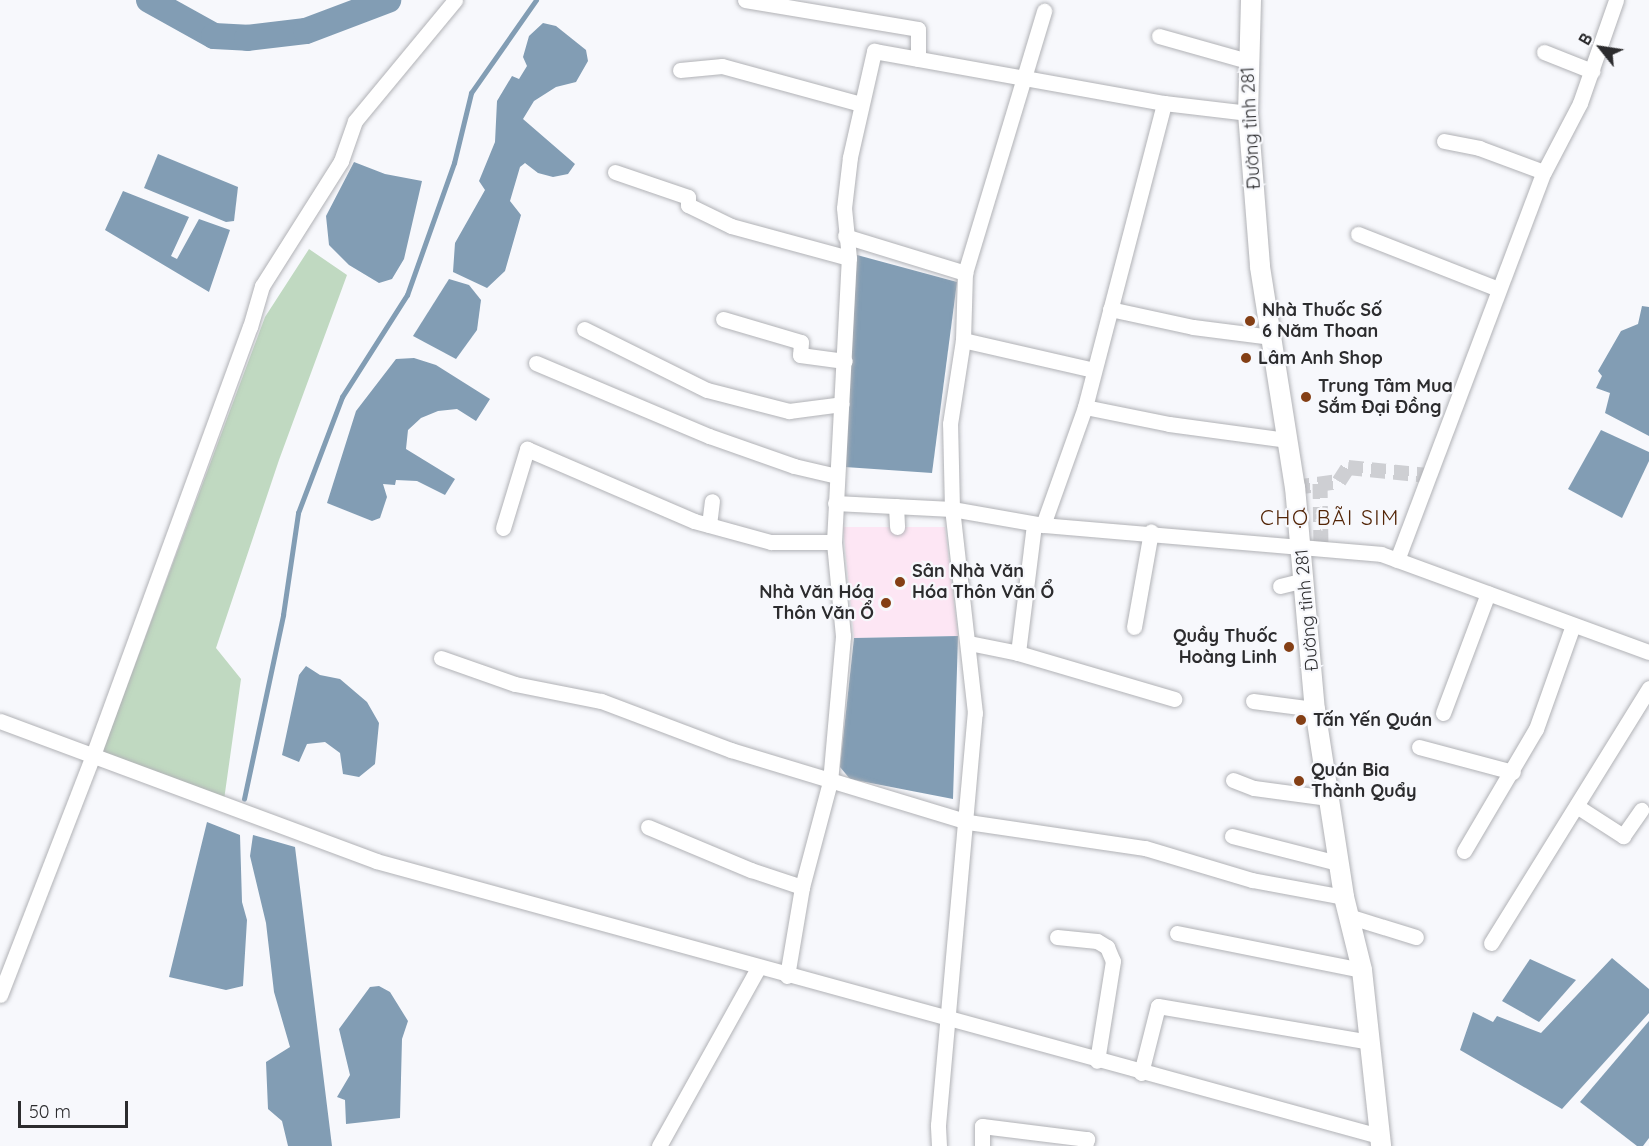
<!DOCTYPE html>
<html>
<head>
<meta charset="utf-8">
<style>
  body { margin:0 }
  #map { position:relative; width:1649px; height:1146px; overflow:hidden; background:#f7f8fc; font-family:Quicksand,sans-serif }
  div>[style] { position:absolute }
  .education>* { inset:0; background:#fde6f4 }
  .green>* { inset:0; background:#c0d9c1 }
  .water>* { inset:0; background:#829db4 }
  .stream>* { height:4.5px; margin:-2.25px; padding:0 2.25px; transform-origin:2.25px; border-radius:2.25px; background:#829db4 }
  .river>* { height:26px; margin:-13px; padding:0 13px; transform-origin:13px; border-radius:13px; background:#829db4 }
  .minor-tunnel>* { height:15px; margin-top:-7.5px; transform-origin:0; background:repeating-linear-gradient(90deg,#cecfd3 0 15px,transparent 0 23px) }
  .roads { filter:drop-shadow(0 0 2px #b1b2b6) drop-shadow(0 0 2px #b1b2b6) }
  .minor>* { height:15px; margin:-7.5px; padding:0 7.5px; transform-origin:7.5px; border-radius:7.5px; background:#fff }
  .major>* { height:20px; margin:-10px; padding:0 10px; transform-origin:10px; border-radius:10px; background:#fff }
  .dots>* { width:16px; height:16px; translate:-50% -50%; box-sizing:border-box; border:3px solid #f7f8fc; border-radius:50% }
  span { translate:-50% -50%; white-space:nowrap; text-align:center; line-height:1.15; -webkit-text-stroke:4.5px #f7f8fc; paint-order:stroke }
  .street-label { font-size:18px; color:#2c2c2e }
  .poi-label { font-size:18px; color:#2c2c2e; font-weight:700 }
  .left { translate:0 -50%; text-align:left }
  .right { translate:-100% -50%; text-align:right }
  .quarter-label { font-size:21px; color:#532507; letter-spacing:1.5px }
  .north { position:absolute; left:1571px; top:18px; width:60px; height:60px; -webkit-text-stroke:4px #f7f8fc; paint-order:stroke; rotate:300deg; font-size:16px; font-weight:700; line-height:24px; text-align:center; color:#2c2c2e }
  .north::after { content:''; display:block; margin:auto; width:21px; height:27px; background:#2c2c2e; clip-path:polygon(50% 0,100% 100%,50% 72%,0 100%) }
  .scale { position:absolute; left:18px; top:1101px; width:110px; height:27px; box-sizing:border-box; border:3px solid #2c2c2e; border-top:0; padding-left:8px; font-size:18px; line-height:21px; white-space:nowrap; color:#2c2c2e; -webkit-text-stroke:4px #f7f8fc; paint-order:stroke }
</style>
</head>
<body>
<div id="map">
  <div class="education">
    <i style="clip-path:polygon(843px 527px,945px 527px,958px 636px,854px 638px)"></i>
  </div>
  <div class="green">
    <i style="clip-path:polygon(309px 249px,347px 275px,279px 460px,216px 648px,241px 679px,223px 807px,99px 761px,265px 317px)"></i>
  </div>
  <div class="water">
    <i style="clip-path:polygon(543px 23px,556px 26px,586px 50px,588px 61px,576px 82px,556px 87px,534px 101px,523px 119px,575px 164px,568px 174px,553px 177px,538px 173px,525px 163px,520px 167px,510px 201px,521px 215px,505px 271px,487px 288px,453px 272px,455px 243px,485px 190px,479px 181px,495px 142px,497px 101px,512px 76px,519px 79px,527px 66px,523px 57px,529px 36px)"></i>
    <i style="clip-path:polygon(158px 154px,238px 187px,234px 221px,226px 222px,144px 188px)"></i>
    <i style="clip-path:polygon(354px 162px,385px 174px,422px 181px,404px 259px,392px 279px,379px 283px,349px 265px,329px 245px,326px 216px)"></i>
    <i style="clip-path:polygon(123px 191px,189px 217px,171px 256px,177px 259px,199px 219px,230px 230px,209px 292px,105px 230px)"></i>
    <i style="clip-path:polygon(857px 255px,957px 282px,932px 473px,845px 467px)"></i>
    <i style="clip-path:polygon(449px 279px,469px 285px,481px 300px,477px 330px,456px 359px,413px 336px)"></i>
    <i style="clip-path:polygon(1642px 306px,1649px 307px,1649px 436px,1605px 413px,1610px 393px,1596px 388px,1602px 376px,1598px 371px,1621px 331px,1638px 324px)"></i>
    <i style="clip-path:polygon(414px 358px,436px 365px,490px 399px,476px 421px,457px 409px,438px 411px,421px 418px,408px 430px,406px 449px,455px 479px,445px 495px,417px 481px,396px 480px,395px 485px,383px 484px,387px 497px,380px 518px,372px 521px,327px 503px,356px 411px,396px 359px)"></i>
    <i style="clip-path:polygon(1601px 430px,1649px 452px,1649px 461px,1622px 518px,1568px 489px)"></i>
    <i style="clip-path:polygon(958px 636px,953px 799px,850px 779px,840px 767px,854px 638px)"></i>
    <i style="clip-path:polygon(306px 666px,320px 675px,340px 679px,367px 702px,379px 723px,375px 764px,359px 777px,343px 774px,340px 753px,325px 742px,307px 744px,299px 762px,282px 755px,299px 675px)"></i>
    <i style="clip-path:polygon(207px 822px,240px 835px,242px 902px,247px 920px,243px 986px,226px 990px,169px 977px)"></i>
    <i style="clip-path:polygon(253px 835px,295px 847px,332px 1146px,288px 1146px,282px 1121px,268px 1109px,266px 1062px,290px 1047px,274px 992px,266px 923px,250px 856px)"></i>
    <i style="clip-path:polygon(1612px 958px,1649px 989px,1649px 1013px,1562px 1109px,1460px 1050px,1473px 1012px,1493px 1022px,1497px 1016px,1541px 1033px)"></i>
    <i style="clip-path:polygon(1530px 959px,1576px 980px,1539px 1022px,1502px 1001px)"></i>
    <i style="clip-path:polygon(379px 986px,390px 992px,408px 1021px,402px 1039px,400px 1118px,346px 1124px,345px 1100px,337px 1097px,350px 1075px,339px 1029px,370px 987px)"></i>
    <i style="clip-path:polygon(1649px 1021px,1649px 1138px,1643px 1146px,1637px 1146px,1580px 1102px)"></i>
  </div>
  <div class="stream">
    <i style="left:244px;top:799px;width:188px;rotate:-78deg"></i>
    <i style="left:283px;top:615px;width:103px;rotate:-81.6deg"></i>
    <i style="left:298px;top:513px;width:124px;rotate:-69.2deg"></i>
    <i style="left:342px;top:397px;width:121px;rotate:-57.5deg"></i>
    <i style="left:407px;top:295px;width:140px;rotate:-70.4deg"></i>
    <i style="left:454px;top:163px;width:72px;rotate:-76.3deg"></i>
    <i style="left:471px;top:93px;width:113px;rotate:-55deg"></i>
  </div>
  <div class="river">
    <i style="left:149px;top:0;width:74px;rotate:29deg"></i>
    <i style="left:214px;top:36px;width:33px;rotate:3deg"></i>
    <i style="left:247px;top:38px;width:59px;rotate:-6.8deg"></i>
    <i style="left:306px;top:31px;width:88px;rotate:-20.7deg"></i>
  </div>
  <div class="minor-tunnel">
    <i style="left:1320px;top:483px;width:63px;rotate:89.1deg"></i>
    <i style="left:1295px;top:487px;width:44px;rotate:-7.8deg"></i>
    <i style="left:1339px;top:481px;width:17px;rotate:-57deg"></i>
    <i style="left:1348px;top:467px;width:80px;rotate:5.7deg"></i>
  </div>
  <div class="roads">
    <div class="minor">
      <i style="left:745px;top:0;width:175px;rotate:9.5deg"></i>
      <i style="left:918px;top:29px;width:30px;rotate:90deg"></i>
      <i style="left:1159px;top:36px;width:92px;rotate:15.7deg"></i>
      <i style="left:1544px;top:52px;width:52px;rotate:21.6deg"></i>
      <i style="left:680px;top:70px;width:42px;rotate:-5.4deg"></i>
      <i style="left:722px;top:66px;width:144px;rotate:15.3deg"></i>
      <i style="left:1444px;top:141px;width:36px;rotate:11deg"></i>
      <i style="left:1479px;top:148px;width:69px;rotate:20.3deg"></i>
      <i style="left:615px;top:172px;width:77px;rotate:18.9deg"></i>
      <i style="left:688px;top:197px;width:8px;rotate:90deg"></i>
      <i style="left:688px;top:205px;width:48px;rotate:26deg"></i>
      <i style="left:731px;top:226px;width:122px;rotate:15.2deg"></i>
      <i style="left:1358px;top:234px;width:150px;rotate:21.4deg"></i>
      <i style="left:845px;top:236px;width:126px;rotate:17.1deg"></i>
      <i style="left:1110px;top:309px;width:85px;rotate:12.2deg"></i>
      <i style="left:1193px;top:327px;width:79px;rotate:7.3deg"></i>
      <i style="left:723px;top:319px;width:81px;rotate:16.4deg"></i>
      <i style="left:801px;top:342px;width:13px;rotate:94deg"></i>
      <i style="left:800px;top:355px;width:45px;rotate:7.6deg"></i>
      <i style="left:584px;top:329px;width:137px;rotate:26.4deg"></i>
      <i style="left:707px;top:390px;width:85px;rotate:14.4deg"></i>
      <i style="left:789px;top:411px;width:53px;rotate:-7.5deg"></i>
      <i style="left:963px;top:340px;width:134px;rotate:12.9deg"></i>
      <i style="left:536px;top:363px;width:188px;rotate:22.9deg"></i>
      <i style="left:709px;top:436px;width:90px;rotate:19.4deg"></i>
      <i style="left:794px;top:466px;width:44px;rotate:13.1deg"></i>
      <i style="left:1085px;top:407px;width:86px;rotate:11.4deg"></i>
      <i style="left:1169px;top:424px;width:120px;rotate:7.7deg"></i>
      <i style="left:835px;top:503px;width:117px;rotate:2.9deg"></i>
      <i style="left:952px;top:509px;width:92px;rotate:10deg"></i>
      <i style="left:1043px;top:525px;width:339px;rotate:4.9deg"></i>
      <i style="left:1381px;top:554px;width:285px;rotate:20.1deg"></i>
      <i style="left:896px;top:506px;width:21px;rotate:87deg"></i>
      <i style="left:709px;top:525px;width:24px;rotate:-83deg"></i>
      <i style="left:1043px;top:525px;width:125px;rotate:-70.4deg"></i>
      <i style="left:1085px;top:407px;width:314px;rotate:-75.4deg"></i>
      <i style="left:503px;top:528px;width:83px;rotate:-73.1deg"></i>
      <i style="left:527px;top:449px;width:182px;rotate:23.3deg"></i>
      <i style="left:694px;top:521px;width:80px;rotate:15.3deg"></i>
      <i style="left:771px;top:542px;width:63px"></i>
      <i style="left:1397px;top:560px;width:415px;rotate:-69.3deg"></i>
      <i style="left:1544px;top:172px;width:78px;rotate:-62.4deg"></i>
      <i style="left:1580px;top:103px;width:109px;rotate:-70.7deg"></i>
      <i style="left:1280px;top:586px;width:25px;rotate:-14deg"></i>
      <i style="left:1134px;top:627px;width:97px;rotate:-79.9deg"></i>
      <i style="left:969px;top:643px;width:50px;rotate:11.5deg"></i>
      <i style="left:1018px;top:653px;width:163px;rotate:16.4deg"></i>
      <i style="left:1018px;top:653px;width:130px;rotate:-82.9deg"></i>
      <i style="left:441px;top:658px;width:78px;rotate:19.4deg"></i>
      <i style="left:515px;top:684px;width:88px;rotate:11.2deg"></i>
      <i style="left:601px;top:701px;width:139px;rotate:20.7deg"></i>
      <i style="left:731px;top:750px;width:248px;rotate:16.9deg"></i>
      <i style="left:968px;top:822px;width:179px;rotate:8.4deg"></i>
      <i style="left:1145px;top:848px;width:112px;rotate:16.7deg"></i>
      <i style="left:1252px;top:880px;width:94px;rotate:10.5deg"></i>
      <i style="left:1253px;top:701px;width:63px;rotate:7.4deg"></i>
      <i style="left:1443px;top:713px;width:128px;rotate:-69.4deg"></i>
      <i style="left:0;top:721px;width:401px;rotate:20.4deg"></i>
      <i style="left:376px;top:861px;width:1040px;rotate:15.33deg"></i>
      <i style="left:1419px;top:747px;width:97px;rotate:14.9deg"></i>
      <i style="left:1233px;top:780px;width:22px;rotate:21deg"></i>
      <i style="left:1254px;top:788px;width:75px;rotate:7.7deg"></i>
      <i style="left:1578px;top:807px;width:54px;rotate:32.8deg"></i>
      <i style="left:1623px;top:836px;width:32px;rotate:-55deg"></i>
      <i style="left:648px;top:827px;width:112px;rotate:22.7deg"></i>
      <i style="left:751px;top:870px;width:54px;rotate:18.4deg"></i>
      <i style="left:1232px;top:836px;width:109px;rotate:14.3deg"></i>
      <i style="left:1464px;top:851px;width:142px;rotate:-59.5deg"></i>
      <i style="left:1536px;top:729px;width:110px;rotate:-70.4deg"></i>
      <i style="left:1348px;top:916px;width:71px;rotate:17.2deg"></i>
      <i style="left:1177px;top:933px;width:189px;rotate:11.3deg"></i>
      <i style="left:1057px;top:937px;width:40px;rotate:5.7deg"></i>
      <i style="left:1097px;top:941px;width:12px;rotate:31deg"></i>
      <i style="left:1107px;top:947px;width:15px;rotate:67deg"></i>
      <i style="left:1113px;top:961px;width:101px;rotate:99.1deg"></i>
      <i style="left:1491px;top:943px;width:300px;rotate:-58.2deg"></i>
      <i style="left:787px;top:976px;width:90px;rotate:-80.4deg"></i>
      <i style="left:802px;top:887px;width:109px;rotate:-75.1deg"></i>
      <i style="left:830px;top:782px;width:147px;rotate:-84.9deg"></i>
      <i style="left:843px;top:636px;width:94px;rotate:-95.5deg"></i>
      <i style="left:834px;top:542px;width:284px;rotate:-87deg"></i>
      <i style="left:849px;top:258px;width:50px;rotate:-95.7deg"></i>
      <i style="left:844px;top:208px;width:51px;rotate:-83.3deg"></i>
      <i style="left:850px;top:157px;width:109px;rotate:-77.2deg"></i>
      <i style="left:874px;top:51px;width:295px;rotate:10.2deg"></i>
      <i style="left:1164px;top:103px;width:85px;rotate:6.8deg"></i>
      <i style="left:0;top:995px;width:254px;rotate:-68.8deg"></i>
      <i style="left:92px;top:758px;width:459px;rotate:-69.9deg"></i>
      <i style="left:250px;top:327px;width:43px;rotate:-73.7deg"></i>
      <i style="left:262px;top:286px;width:148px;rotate:-57.7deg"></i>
      <i style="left:341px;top:161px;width:42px;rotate:-70.7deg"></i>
      <i style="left:355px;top:121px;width:157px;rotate:-50.4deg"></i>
      <i style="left:1141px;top:1073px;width:69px;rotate:-75.8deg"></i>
      <i style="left:1158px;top:1006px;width:216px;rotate:9.6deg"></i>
      <i style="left:659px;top:1146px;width:204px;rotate:-60.9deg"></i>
      <i style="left:939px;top:1146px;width:21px;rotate:-93deg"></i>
      <i style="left:938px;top:1125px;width:414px;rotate:-84.9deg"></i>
      <i style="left:975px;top:713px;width:205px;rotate:-96.4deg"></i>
      <i style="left:952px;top:509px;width:85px;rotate:-91.3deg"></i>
      <i style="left:950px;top:424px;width:85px;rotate:-81.2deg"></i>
      <i style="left:963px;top:340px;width:67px;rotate:-88.3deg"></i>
      <i style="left:965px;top:273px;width:274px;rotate:-73.2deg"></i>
      <i style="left:982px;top:1146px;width:20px;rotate:-90deg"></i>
      <i style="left:982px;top:1126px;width:106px;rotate:7.1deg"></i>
      <i style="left:1087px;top:1139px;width:7px;rotate:106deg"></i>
    </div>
    <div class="major">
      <i style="left:1251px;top:0;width:113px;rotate:91.5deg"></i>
      <i style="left:1248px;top:113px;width:154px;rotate:85.5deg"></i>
      <i style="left:1260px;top:267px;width:223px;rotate:81deg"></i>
      <i style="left:1295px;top:487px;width:223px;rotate:84.9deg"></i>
      <i style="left:1315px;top:709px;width:190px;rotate:81.2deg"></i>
      <i style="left:1344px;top:897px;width:75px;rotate:76.1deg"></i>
      <i style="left:1362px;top:970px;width:177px;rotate:83.8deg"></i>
    </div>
  </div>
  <div class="dots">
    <i style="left:1250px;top:321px;background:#843f15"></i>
    <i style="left:1246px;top:358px;background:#843f15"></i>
    <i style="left:1306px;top:397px;background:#843f15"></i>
    <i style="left:900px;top:582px;background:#843f15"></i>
    <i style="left:886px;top:603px;background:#843f15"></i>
    <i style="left:1289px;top:647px;background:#843f15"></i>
    <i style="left:1301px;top:720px;background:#843f15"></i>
    <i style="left:1299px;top:781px;background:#843f15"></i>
  </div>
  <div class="street-label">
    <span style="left:1251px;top:128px;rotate:-93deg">Đường tỉnh 281</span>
    <span style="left:1307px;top:610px;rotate:-95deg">Đường tỉnh 281</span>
  </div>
  <div class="poi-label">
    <span class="left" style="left:1262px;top:321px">Nhà Thuốc Số<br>6 Năm Thoan</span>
    <span class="left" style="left:1258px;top:358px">Lâm Anh Shop</span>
    <span class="left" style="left:1318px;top:397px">Trung Tâm Mua<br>Sắm Đại Đồng</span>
    <span class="left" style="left:912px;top:582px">Sân Nhà Văn<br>Hóa Thôn Văn Ổ</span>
    <span class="right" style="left:874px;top:603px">Nhà Văn Hóa<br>Thôn Văn Ổ</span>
    <span class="right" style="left:1277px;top:647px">Quầy Thuốc<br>Hoàng Linh</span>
    <span class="left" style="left:1313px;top:720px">Tấn Yến Quán</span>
    <span class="left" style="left:1311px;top:781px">Quán Bia<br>Thành Quẩy</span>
  </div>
  <div class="quarter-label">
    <span style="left:1330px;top:517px">CHỢ BÃI SIM</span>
  </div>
  <div class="north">B</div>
  <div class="scale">50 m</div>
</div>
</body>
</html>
